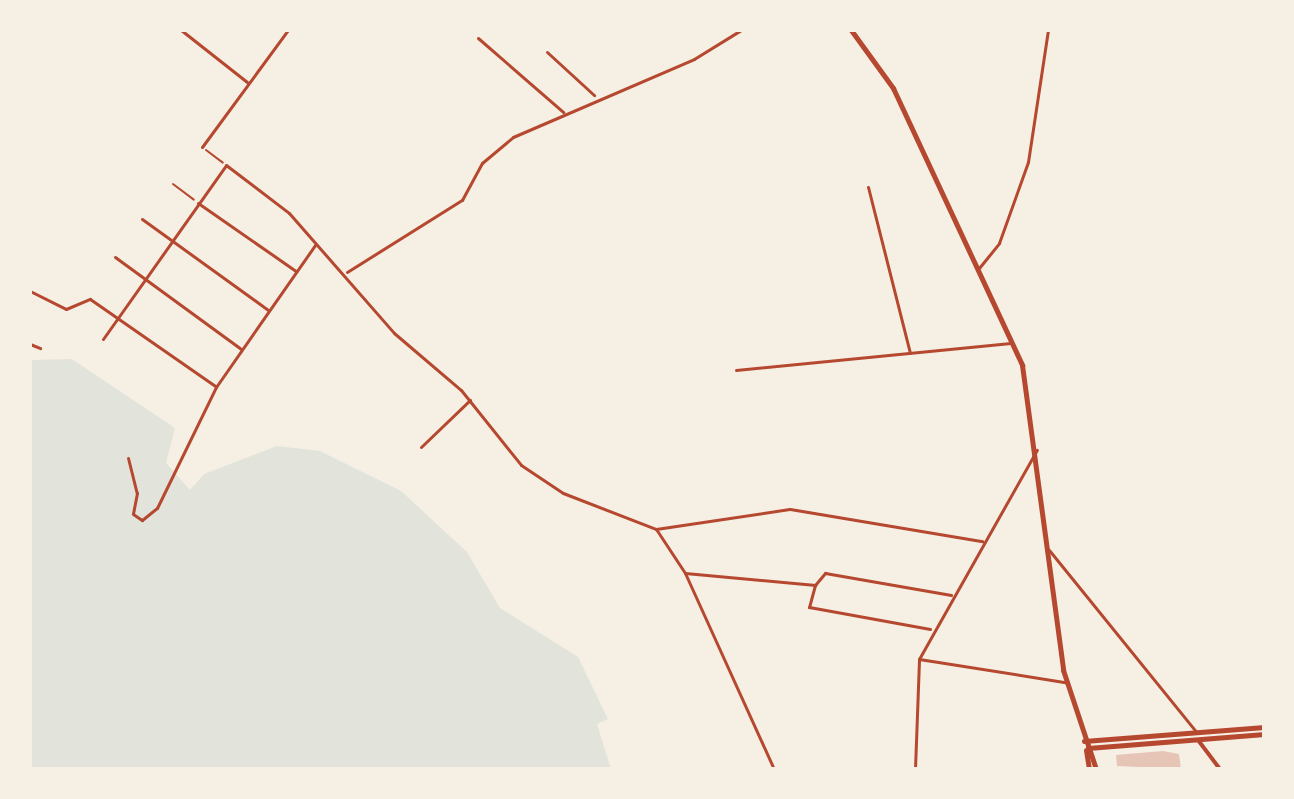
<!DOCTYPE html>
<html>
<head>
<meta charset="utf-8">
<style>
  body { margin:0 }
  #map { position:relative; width:1294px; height:799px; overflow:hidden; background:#f6efe4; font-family:Inter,sans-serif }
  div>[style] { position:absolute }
  .green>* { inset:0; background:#e2e4dc }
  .building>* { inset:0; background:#e6c5b7 }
  .path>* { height:2px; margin:-1px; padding:0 1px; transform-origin:1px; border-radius:1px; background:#b5482f }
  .minor>* { height:3px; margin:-1.5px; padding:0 1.5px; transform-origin:1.5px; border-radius:1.5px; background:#b5482f }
  .tertiary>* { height:4px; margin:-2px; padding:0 2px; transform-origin:2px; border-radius:2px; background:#b5482f }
  .secondary>* { height:5px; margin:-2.5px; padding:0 2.5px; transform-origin:2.5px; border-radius:2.5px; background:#b5482f }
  span { translate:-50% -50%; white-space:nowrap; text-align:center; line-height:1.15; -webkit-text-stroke:8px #f6efe4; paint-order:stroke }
  .frame { position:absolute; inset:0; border:32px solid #f6efe4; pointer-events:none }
</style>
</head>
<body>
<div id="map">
  <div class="green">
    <i style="clip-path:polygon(72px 359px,175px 428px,166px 463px,190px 490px,204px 474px,277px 446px,320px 451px,401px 491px,467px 552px,500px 608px,578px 657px,608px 719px,597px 724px,611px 769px,30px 769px,30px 360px)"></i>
  </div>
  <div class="building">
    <i style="clip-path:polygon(1163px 751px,1179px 754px,1181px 769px,1117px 766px,1116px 755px)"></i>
  </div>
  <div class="path">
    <i style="left:206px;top:150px;width:21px;rotate:37deg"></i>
    <i style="left:173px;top:184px;width:26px;rotate:37deg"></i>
  </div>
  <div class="minor">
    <i style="left:181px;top:30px;width:84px;rotate:38.2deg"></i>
    <i style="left:478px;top:38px;width:113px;rotate:41deg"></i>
    <i style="left:547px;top:52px;width:64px;rotate:42.5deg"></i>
    <i style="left:202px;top:147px;width:145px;rotate:-53.7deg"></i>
    <i style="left:868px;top:187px;width:171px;rotate:75.8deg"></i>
    <i style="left:198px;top:203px;width:119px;rotate:34.8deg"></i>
    <i style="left:142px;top:219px;width:155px;rotate:35.8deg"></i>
    <i style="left:115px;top:257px;width:156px;rotate:36.1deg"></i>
    <i style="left:979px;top:268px;width:32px;rotate:-51deg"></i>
    <i style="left:999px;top:243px;width:86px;rotate:-70.3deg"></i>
    <i style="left:1028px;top:162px;width:134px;rotate:-81.4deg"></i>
    <i style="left:347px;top:272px;width:136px;rotate:-32.1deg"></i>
    <i style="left:462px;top:200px;width:42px;rotate:-61.6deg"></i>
    <i style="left:482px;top:163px;width:40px;rotate:-40deg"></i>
    <i style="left:513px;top:137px;width:197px;rotate:-23.3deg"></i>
    <i style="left:694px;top:59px;width:55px;rotate:-31.7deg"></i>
    <i style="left:30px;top:291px;width:40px;rotate:26.6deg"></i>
    <i style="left:66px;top:309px;width:26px;rotate:-23deg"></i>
    <i style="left:90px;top:299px;width:152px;rotate:34.8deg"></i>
    <i style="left:103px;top:339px;width:213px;rotate:-54.7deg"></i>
    <i style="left:226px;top:165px;width:79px;rotate:37.3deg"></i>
    <i style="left:289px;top:213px;width:159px;rotate:48.8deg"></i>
    <i style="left:394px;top:333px;width:88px;rotate:40.4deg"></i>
    <i style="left:461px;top:390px;width:96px;rotate:51.3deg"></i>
    <i style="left:521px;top:465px;width:50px;rotate:33.7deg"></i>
    <i style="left:563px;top:493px;width:100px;rotate:21.2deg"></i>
    <i style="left:656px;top:529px;width:53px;rotate:56.6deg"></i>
    <i style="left:685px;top:573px;width:215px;rotate:65.6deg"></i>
    <i style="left:30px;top:344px;width:11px;rotate:22deg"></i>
    <i style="left:736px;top:370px;width:276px;rotate:-5.6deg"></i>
    <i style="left:421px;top:447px;width:68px;rotate:-43.8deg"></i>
    <i style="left:128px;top:458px;width:36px;rotate:76deg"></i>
    <i style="left:137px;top:493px;width:21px;rotate:101deg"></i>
    <i style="left:133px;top:514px;width:11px;rotate:34deg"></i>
    <i style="left:142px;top:520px;width:19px;rotate:-39deg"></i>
    <i style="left:157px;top:508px;width:135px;rotate:-64deg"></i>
    <i style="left:216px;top:387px;width:173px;rotate:-55.1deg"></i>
    <i style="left:656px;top:529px;width:135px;rotate:-8.5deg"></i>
    <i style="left:790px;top:509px;width:195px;rotate:9.5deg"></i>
    <i style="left:1049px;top:550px;width:235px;rotate:51deg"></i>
    <i style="left:685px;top:573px;width:131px;rotate:5.3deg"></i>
    <i style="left:815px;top:585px;width:16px;rotate:-50deg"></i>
    <i style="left:825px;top:573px;width:128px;rotate:9.9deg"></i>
    <i style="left:815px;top:585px;width:23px;rotate:105deg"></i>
    <i style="left:809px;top:607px;width:123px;rotate:10.3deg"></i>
    <i style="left:919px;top:659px;width:148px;rotate:9deg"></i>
    <i style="left:915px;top:769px;width:110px;rotate:-87.9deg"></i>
    <i style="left:919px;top:659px;width:240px;rotate:-60.6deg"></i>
  </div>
  <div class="tertiary">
    <i style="left:1198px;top:740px;width:36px;rotate:53deg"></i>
  </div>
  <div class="secondary">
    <i style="left:851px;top:30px;width:72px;rotate:54.1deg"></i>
    <i style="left:893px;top:88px;width:306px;rotate:65deg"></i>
    <i style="left:1022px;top:365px;width:308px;rotate:82.3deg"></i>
    <i style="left:1063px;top:670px;width:104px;rotate:71.6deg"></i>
    <i style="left:1084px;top:741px;width:181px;rotate:-4.4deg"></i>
    <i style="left:1088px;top:748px;width:177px;rotate:-4.5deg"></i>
    <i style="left:1086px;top:750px;width:19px;rotate:81deg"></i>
  </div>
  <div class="frame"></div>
</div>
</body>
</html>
